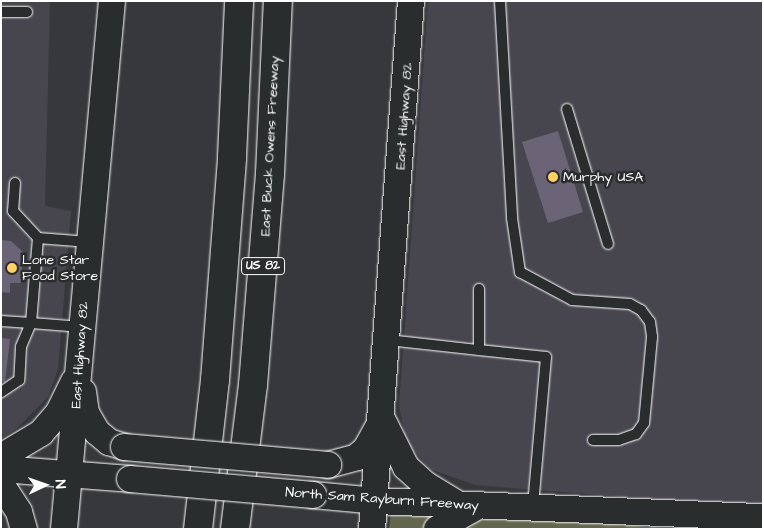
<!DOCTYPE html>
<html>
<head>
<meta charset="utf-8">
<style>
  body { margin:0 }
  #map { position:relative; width:764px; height:530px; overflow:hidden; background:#37383c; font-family:"Architects Daughter",sans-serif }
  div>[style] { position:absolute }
  .built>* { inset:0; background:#47454d }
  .green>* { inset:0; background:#61664c }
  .building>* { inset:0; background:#6b6476 }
  .roads { filter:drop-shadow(0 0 1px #fff) drop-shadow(0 0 1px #fff) }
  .service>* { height:10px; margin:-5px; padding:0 5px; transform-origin:5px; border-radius:5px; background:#2a2d2e }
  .secondary>* { height:26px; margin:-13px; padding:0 13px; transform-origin:13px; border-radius:13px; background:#2a2d2e }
  .motorway>* { height:28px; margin:-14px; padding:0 14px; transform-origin:14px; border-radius:14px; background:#2a2d2e }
  .bridges { filter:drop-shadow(0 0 1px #fff) drop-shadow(0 0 1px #fff) }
  .secondary-bridge>* { height:26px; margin:-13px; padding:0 13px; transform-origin:13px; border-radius:13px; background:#2a2d2e }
  .dots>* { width:14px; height:14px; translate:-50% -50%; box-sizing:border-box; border:2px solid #2a2d2e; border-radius:50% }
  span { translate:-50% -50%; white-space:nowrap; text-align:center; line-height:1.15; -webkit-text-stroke:5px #2a2d2e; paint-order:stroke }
  .shield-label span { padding:1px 4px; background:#2a2d2e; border:1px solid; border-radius:4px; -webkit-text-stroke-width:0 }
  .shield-label { font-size:12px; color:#fff; font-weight:700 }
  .street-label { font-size:14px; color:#fff }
  .poi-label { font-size:14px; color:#fff }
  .left { translate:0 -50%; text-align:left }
  .frame { position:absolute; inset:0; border:2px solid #fff; pointer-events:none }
  .north { position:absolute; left:20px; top:460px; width:50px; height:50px; -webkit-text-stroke:4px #2a2d2e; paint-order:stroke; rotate:87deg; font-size:14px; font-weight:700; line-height:20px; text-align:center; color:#fff }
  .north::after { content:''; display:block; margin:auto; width:18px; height:22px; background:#fff; clip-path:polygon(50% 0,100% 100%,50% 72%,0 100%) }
</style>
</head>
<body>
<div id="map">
  <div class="built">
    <i style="clip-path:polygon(1px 1px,50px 1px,45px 206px,71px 211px,58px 369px,48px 397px,16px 429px,2px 438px)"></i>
    <i style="clip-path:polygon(428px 1px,763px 1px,763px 508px,475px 485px,430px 469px,406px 442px,399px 406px)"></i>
  </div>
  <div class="green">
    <i style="clip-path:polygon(392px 505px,447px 509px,426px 529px,389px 529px)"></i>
    <i style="clip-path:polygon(494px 518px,611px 524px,673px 529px,458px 529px,473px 521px)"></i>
  </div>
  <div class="building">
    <i style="clip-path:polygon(558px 131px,583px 212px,548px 223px,522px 142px)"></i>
    <i style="clip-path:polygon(1px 240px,11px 241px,23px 252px,21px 283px,10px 283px,10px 293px,1px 292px)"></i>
    <i style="clip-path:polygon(1px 338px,10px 339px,5px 382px,1px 381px)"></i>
  </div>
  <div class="roads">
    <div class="service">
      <i style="left:500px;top:1px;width:217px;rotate:86.8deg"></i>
      <i style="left:512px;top:218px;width:55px;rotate:81.6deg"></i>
      <i style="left:520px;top:272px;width:59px;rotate:28.3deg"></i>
      <i style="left:572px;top:300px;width:58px;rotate:3.9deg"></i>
      <i style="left:630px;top:304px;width:13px;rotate:29deg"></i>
      <i style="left:641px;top:310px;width:15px;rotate:53deg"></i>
      <i style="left:650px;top:322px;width:15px;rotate:82deg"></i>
      <i style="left:652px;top:337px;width:86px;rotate:95.3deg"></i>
      <i style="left:644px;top:423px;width:14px;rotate:126deg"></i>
      <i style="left:636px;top:434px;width:18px;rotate:161deg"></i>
      <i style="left:619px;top:440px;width:26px;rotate:180deg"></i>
      <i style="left:1px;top:12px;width:26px"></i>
      <i style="left:567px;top:109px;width:141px;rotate:73.1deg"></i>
      <i style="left:15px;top:183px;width:28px;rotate:94deg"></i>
      <i style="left:13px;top:211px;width:37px;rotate:47deg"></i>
      <i style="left:38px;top:238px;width:51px;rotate:4.5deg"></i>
      <i style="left:38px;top:238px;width:85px;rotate:94.7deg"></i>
      <i style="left:31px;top:323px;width:51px;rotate:4.5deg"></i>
      <i style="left:1px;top:321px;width:30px;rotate:4deg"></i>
      <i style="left:31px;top:323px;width:26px;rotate:113deg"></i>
      <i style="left:21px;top:347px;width:33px;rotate:93deg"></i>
      <i style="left:19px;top:380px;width:22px;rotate:146deg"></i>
      <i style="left:388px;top:340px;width:92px;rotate:6.3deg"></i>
      <i style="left:479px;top:350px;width:61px;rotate:-90deg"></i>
      <i style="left:479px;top:350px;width:67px;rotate:6deg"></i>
      <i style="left:546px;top:357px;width:150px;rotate:95deg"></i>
    </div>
    <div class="secondary">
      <i style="left:83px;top:392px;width:21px;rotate:82deg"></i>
      <i style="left:86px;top:413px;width:22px;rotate:60deg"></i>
      <i style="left:97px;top:432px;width:16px;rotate:40deg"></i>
      <i style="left:109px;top:442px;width:16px;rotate:18deg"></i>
      <i style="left:383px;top:421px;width:51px;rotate:63.4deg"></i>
      <i style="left:406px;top:467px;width:27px;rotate:42deg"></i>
      <i style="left:426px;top:485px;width:35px;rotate:31deg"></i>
      <i style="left:1px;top:457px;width:47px;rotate:-31deg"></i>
      <i style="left:41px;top:433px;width:28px;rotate:-49deg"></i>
      <i style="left:59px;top:412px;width:34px;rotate:-64deg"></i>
      <i style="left:328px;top:465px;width:30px;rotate:-15deg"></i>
      <i style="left:357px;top:457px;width:12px;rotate:-42deg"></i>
      <i style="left:366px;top:449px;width:29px;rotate:-61deg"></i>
      <i style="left:1px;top:469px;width:129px;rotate:4.4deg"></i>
      <i style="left:1px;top:484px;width:33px;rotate:57deg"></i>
      <i style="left:19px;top:512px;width:18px;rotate:74deg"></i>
      <i style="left:313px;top:495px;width:63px;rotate:5.4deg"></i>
      <i style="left:376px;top:501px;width:387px;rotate:2.4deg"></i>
      <i style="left:64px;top:529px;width:530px;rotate:-84.81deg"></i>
      <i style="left:372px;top:529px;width:529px;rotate:-85.78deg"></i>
      <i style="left:437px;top:529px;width:47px;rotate:-29.3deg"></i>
    </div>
    <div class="motorway">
      <i style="left:198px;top:529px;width:150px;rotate:-83.5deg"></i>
      <i style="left:215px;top:380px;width:224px;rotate:-85.6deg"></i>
      <i style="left:232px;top:157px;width:156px;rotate:-87.4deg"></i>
      <i style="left:235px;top:529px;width:145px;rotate:-82.9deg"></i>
      <i style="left:253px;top:385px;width:212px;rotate:-85.4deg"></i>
      <i style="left:270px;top:174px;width:173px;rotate:-87.4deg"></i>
    </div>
  </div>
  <div class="bridges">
    <div class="secondary-bridge">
      <i style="left:124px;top:447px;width:205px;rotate:5deg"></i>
      <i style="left:130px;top:479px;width:184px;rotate:5deg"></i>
    </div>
  </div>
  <div class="dots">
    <i style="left:553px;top:177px;background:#ffd166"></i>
    <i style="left:12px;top:268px;background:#ffd166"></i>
  </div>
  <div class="shield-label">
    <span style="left:263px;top:266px">US 82</span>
  </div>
  <div class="street-label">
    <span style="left:404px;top:116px;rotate:-86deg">East Highway 82</span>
    <span style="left:270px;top:146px;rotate:-87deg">East Buck Owens Freeway</span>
    <span style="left:80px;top:355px;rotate:-86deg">East Highway 82</span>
    <span style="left:382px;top:499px;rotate:4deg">North Sam Rayburn Freeway</span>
  </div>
  <div class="poi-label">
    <span class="left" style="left:563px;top:177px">Murphy USA</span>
    <span class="left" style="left:22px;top:268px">Lone Star<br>Food Store</span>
  </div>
  <div class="frame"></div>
  <div class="north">N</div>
</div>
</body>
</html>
